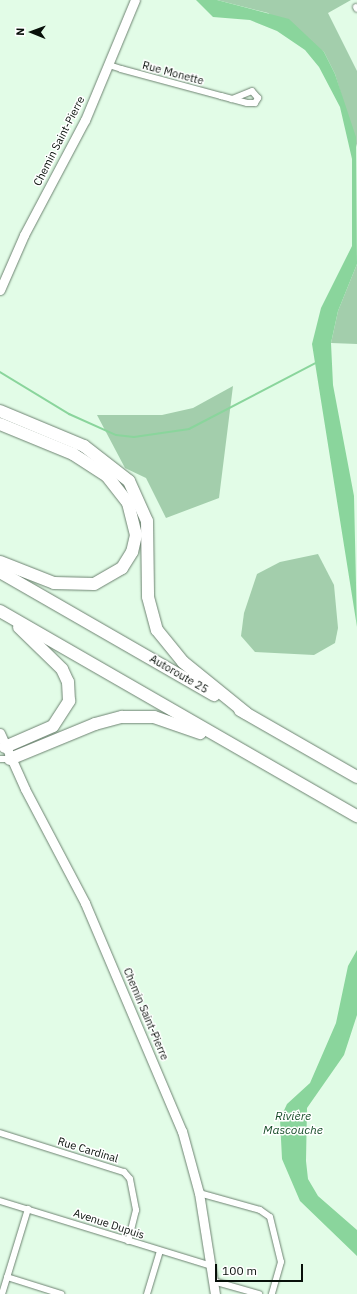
<!DOCTYPE html>
<html>
<head>
<meta charset="utf-8">
<style>
  body { margin:0 }
  #map { position:relative; width:357px; height:1294px; overflow:hidden; background:#e2fce7; font-family:"IBM Plex Sans",sans-serif }
  div>[style] { position:absolute }
  .green>* { inset:0; background:#a3ceac }
  .water>* { inset:0; background:#8ad59c }
  .stream>* { height:2px; margin:-1px; padding:0 1px; transform-origin:1px; border-radius:1px; background:#8ad59c }
  .roads { filter:drop-shadow(0 0 1px #6d8371) drop-shadow(0 0 1px #6d8371) }
  .street>* { height:6px; margin:-3px; padding:0 3px; transform-origin:3px; border-radius:3px; background:#fff }
  .secondary>* { height:9px; margin:-4.5px; padding:0 4.5px; transform-origin:4.5px; border-radius:4.5px; background:#fff }
  .highway>* { height:12px; margin:-6px; padding:0 6px; transform-origin:6px; border-radius:6px; background:#fff }
  span { translate:-50% -50%; white-space:nowrap; text-align:center; line-height:1.15; -webkit-text-stroke:3px #fff; paint-order:stroke }
  .street-label { font-size:11px; color:#08100a }
  .water-label { font-size:12px; color:#174d29; font-style:italic }
  .north { position:absolute; left:12px; top:12px; width:40px; height:40px; -webkit-text-stroke:3px #fff; paint-order:stroke; rotate:271deg; font-size:11px; font-weight:700; line-height:16px; text-align:center; color:#08100a }
  .north::after { content:''; display:block; margin:auto; width:14px; height:18px; background:#08100a; clip-path:polygon(50% 0,100% 100%,50% 72%,0 100%) }
  .scale { position:absolute; left:215px; top:1264px; width:88px; height:18px; box-sizing:border-box; border:2px solid #08100a; border-top:0; padding-left:5px; font-size:12px; line-height:14px; white-space:nowrap; color:#08100a; -webkit-text-stroke:3px #fff; paint-order:stroke }
</style>
</head>
<body>
<div id="map">
  <div class="green">
    <i style="clip-path:polygon(217px 0,351px 0,328px 13px,357px 71px,357px 147px,335px 74px,324px 52px,268px 13px)"></i>
    <i style="clip-path:polygon(357px 264px,357px 344px,331px 343px,338px 311px)"></i>
    <i style="clip-path:polygon(233px 386px,219px 498px,166px 518px,146px 478px,125px 468px,97px 415px,162px 415px,193px 408px)"></i>
    <i style="clip-path:polygon(318px 554px,334px 585px,338px 628px,335px 643px,314px 655px,255px 652px,241px 636px,244px 613px,257px 574px,280px 562px)"></i>
  </div>
  <div class="water">
    <i style="clip-path:polygon(196px 0,217px 0,289px 19px,324px 52px,335px 74px,356px 137px,357px 264px,338px 311px,331px 343px,333px 385px,354px 496px,357px 627px,312px 344px,321px 308px,352px 246px,352px 159px,340px 107px,319px 67px,305px 50px,277px 31px,250px 20px,213px 17px)"></i>
    <i style="clip-path:polygon(357px 950px,357px 1015px,344px 1055px,307px 1108px,306px 1161px,308px 1179px,318px 1196px,357px 1230px,357px 1256px,300px 1201px,282px 1159px,280px 1119px,287px 1104px,310px 1083px,336px 1023px,348px 966px)"></i>
  </div>
  <div class="stream">
    <i style="left:0;top:372px;width:81px;rotate:31.3deg"></i>
    <i style="left:69px;top:414px;width:51px;rotate:24.1deg"></i>
    <i style="left:116px;top:435px;width:18px;rotate:6deg"></i>
    <i style="left:134px;top:437px;width:56px;rotate:-8.3deg"></i>
    <i style="left:189px;top:429px;width:143px;rotate:-27.5deg"></i>
  </div>
  <div class="roads">
    <div class="street">
      <i style="left:356px;top:7px;width:2px;rotate:63deg"></i>
      <i style="left:109px;top:65px;width:13px;rotate:18deg"></i>
      <i style="left:121px;top:69px;width:104px;rotate:15.1deg"></i>
      <i style="left:221px;top:96px;width:27px;rotate:15deg"></i>
      <i style="left:247px;top:103px;width:8px"></i>
      <i style="left:255px;top:103px;width:6px;rotate:-59deg"></i>
      <i style="left:258px;top:98px;width:9px;rotate:-131deg"></i>
      <i style="left:252px;top:91px;width:22px;rotate:158deg"></i>
      <i style="left:0;top:759px;width:10px"></i>
      <i style="left:0;top:1133px;width:130px;rotate:17.5deg"></i>
      <i style="left:124px;top:1172px;width:9px;rotate:49deg"></i>
      <i style="left:130px;top:1179px;width:32px;rotate:79deg"></i>
      <i style="left:136px;top:1210px;width:32px;rotate:104deg"></i>
      <i style="left:199px;top:1193px;width:63px;rotate:15.6deg"></i>
      <i style="left:260px;top:1210px;width:12px;rotate:35deg"></i>
      <i style="left:270px;top:1217px;width:46px;rotate:76.3deg"></i>
      <i style="left:281px;top:1262px;width:33px;rotate:106deg"></i>
      <i style="left:0;top:1201px;width:221px;rotate:17.1deg"></i>
      <i style="left:7px;top:1277px;width:57px;rotate:17.5deg"></i>
      <i style="left:213px;top:1281px;width:48px;rotate:15.8deg"></i>
      <i style="left:2px;top:1294px;width:89px;rotate:-73deg"></i>
      <i style="left:147px;top:1294px;width:45px;rotate:-73.2deg"></i>
    </div>
    <div class="secondary">
      <i style="left:0;top:290px;width:60px;rotate:-66.4deg"></i>
      <i style="left:24px;top:235px;width:130px;rotate:-62.1deg"></i>
      <i style="left:85px;top:120px;width:130px;rotate:-67.4deg"></i>
      <i style="left:0;top:733px;width:61px;rotate:65.9deg"></i>
      <i style="left:25px;top:789px;width:129px;rotate:62.2deg"></i>
      <i style="left:85px;top:903px;width:248px;rotate:67deg"></i>
      <i style="left:182px;top:1131px;width:64px;rotate:74.7deg"></i>
      <i style="left:199px;top:1193px;width:102px;rotate:81deg"></i>
    </div>
    <div class="highway">
      <i style="left:0;top:411px;width:91px;rotate:22.6deg"></i>
      <i style="left:84px;top:446px;width:57px;rotate:37.9deg"></i>
      <i style="left:129px;top:481px;width:44px;rotate:65.8deg"></i>
      <i style="left:147px;top:521px;width:76px;rotate:89.2deg"></i>
      <i style="left:148px;top:597px;width:34px;rotate:75deg"></i>
      <i style="left:157px;top:630px;width:41px;rotate:50.9deg"></i>
      <i style="left:183px;top:662px;width:81px;rotate:39deg"></i>
      <i style="left:0;top:424px;width:79px;rotate:22.3deg"></i>
      <i style="left:73px;top:454px;width:40px;rotate:32.9deg"></i>
      <i style="left:107px;top:476px;width:34px;rotate:52deg"></i>
      <i style="left:128px;top:503px;width:33px;rotate:76deg"></i>
      <i style="left:136px;top:535px;width:17px;rotate:103deg"></i>
      <i style="left:132px;top:552px;width:19px;rotate:122deg"></i>
      <i style="left:122px;top:568px;width:32px;rotate:150deg"></i>
      <i style="left:94px;top:584px;width:40px;rotate:-178.6deg"></i>
      <i style="left:54px;top:583px;width:58px;rotate:-158.7deg"></i>
      <i style="left:0;top:572px;width:247px;rotate:29.9deg"></i>
      <i style="left:0;top:611px;width:412px;rotate:29.9deg"></i>
      <i style="left:240px;top:710px;width:135px;rotate:29.8deg"></i>
      <i style="left:5px;top:747px;width:52px;rotate:-23.6deg"></i>
      <i style="left:53px;top:726px;width:30px;rotate:-57deg"></i>
      <i style="left:69px;top:701px;width:19px;rotate:-93deg"></i>
      <i style="left:68px;top:682px;width:14px;rotate:-115deg"></i>
      <i style="left:62px;top:669px;width:60px;rotate:-135.7deg"></i>
      <i style="left:10px;top:759px;width:92px;rotate:-22.4deg"></i>
      <i style="left:95px;top:724px;width:28px;rotate:-15deg"></i>
      <i style="left:122px;top:717px;width:32px"></i>
      <i style="left:154px;top:717px;width:49px;rotate:19.2deg"></i>
    </div>
  </div>
  <div class="street-label">
    <span style="left:173px;top:73px;rotate:15deg">Rue Monette</span>
    <span style="left:59px;top:141px;rotate:-63deg">Chemin Saint-Pierre</span>
    <span style="left:179px;top:674px;rotate:30deg">Autoroute 25</span>
    <span style="left:146px;top:1014px;rotate:67deg">Chemin Saint-Pierre</span>
    <span style="left:88px;top:1150px;rotate:17deg">Rue Cardinal</span>
    <span style="left:109px;top:1224px;rotate:18deg">Avenue Dupuis</span>
  </div>
  <div class="water-label">
    <span style="left:293px;top:1123px">Rivière<br>Mascouche</span>
  </div>
  <div class="north">N</div>
  <div class="scale">100 m</div>
</div>
</body>
</html>
